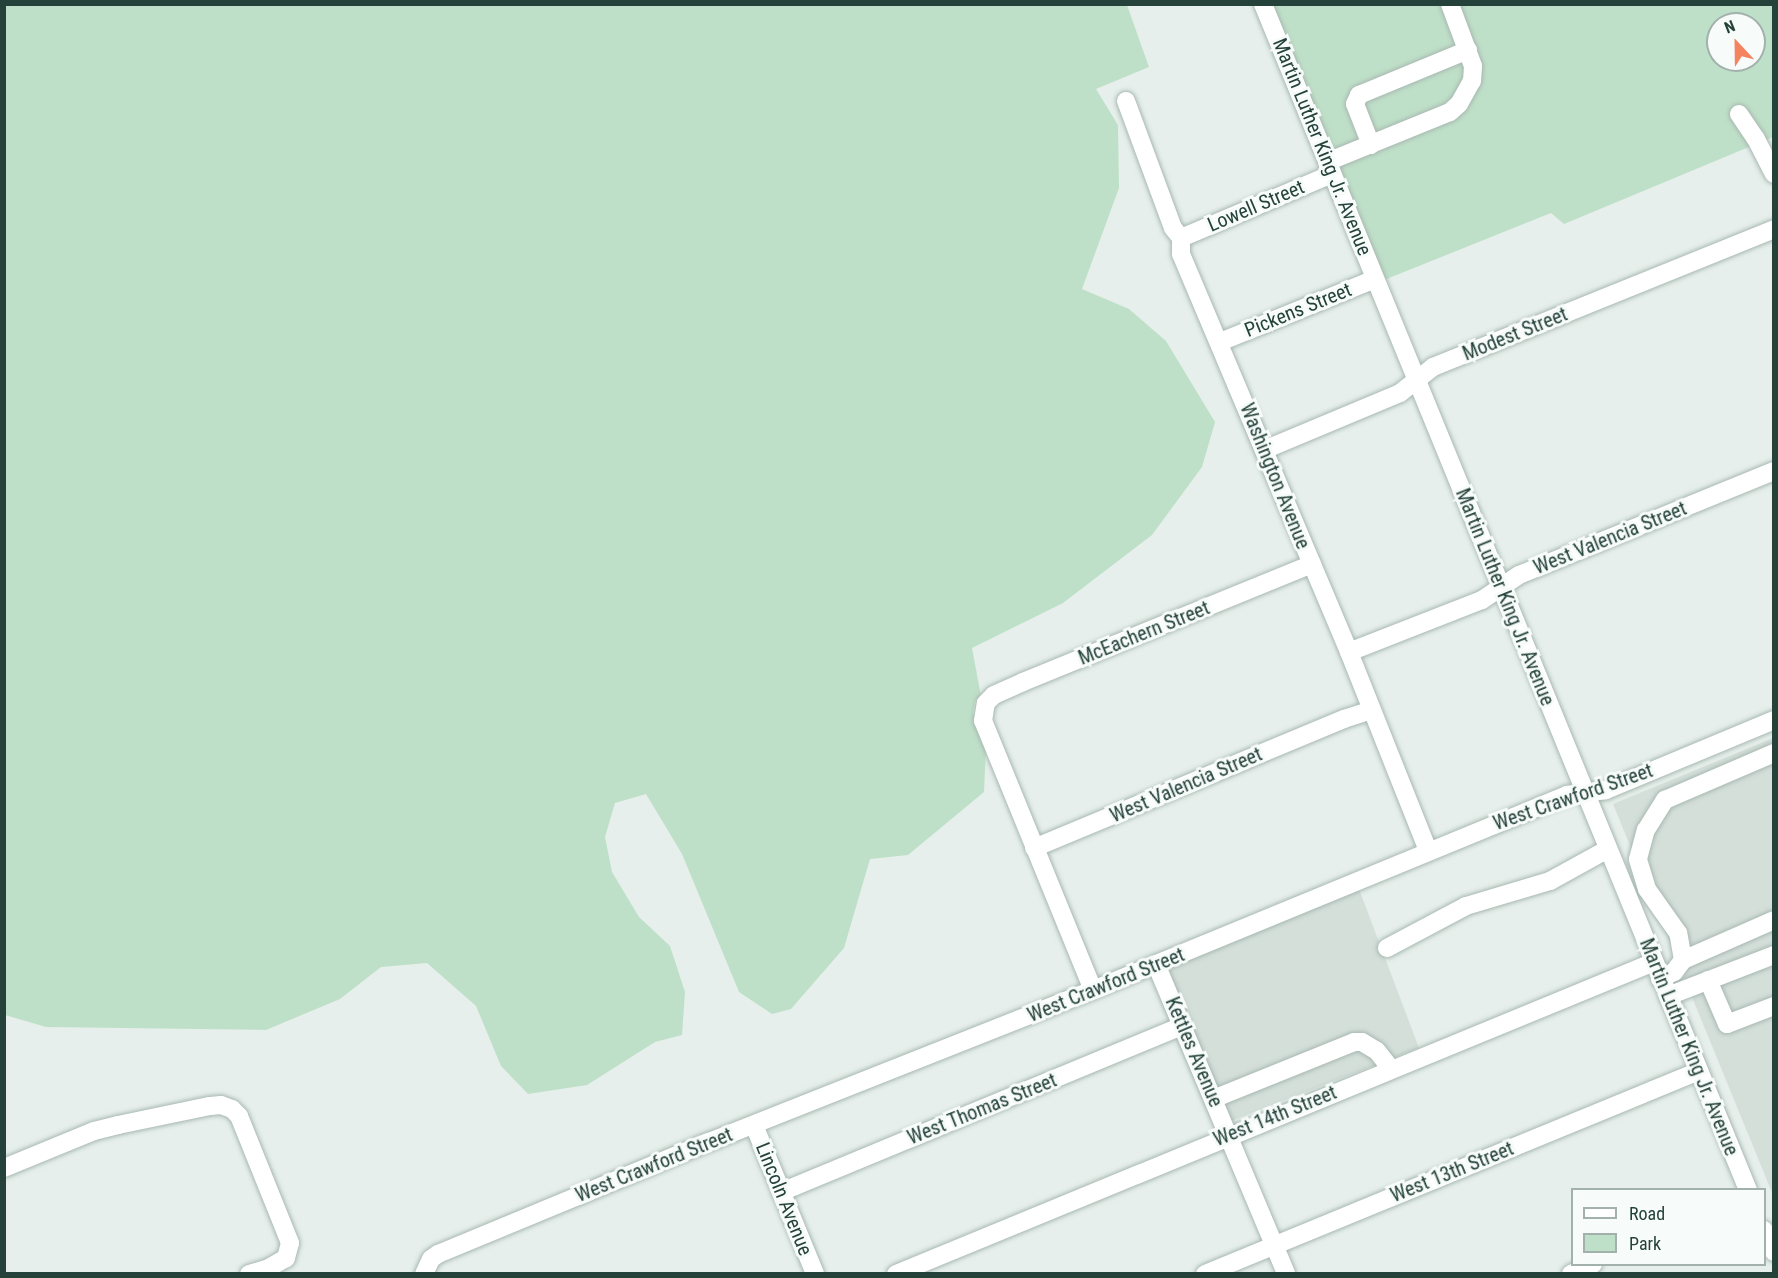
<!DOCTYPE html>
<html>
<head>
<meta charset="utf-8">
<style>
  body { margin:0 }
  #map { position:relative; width:1778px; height:1278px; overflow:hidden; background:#e6efeb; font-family:"Roboto Condensed",sans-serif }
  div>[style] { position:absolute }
  .built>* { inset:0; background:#d4dfda }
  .green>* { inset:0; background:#bfe0c8 }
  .roads { filter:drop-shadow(0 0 2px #a8b8b2) drop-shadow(0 0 2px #a8b8b2) }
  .minor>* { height:18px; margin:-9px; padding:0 9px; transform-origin:9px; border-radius:9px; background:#fff }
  span { translate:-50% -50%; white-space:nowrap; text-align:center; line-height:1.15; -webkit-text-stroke:6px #f7fbf9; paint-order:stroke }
  .street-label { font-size:20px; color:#24423a }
  .frame { position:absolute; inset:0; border:6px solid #24423a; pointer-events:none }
  .legend { position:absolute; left:1571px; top:1188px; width:195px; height:78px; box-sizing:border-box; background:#f7fbf9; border:2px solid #a3b1ad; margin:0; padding:8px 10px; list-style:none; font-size:18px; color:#24423a }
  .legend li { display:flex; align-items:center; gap:12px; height:30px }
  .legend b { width:30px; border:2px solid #a3b1ad }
  .north { position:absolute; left:1706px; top:12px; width:60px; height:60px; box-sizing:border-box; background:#f7fbf9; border:2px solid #a3b1ad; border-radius:50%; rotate:338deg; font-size:16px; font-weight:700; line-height:24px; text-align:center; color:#24423a }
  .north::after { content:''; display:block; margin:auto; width:21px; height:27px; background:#f4845f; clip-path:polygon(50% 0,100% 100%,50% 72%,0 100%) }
</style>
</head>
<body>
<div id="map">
  <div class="built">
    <i style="clip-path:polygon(1773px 738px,1773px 1195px,1613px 804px)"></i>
    <i style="clip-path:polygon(1359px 889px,1379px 942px,1377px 944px,1385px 958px,1419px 1048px,1231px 1121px,1167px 969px)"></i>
  </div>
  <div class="green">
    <i style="clip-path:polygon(4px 5px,1127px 5px,1149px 67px,1096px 89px,1118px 125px,1119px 188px,1082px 289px,1129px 309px,1166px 341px,1215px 422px,1202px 467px,1152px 535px,1063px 603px,972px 648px,981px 696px,975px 701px,973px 713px,986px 747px,984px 792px,908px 855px,870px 859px,844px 948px,791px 1009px,772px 1014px,739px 992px,682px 854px,646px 794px,615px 803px,605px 837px,612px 872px,639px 917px,670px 946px,685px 992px,682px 1035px,655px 1042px,587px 1085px,528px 1094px,501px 1066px,476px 1006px,427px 963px,381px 967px,340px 999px,266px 1030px,46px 1027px,5px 1015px)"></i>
    <i style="clip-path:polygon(evenodd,1272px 5px,1773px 5px,1773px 137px,1564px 224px,1551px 213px,1384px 280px,1272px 5px,1718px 24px,1754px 24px,1754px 60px,1718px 60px,1718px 24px)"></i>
  </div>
  <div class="roads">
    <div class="minor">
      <i style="left:1263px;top:4px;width:1281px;rotate:67.76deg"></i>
      <i style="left:1126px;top:101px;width:135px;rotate:69.7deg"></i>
      <i style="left:1173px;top:228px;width:13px;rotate:51deg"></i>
      <i style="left:1181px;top:238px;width:16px;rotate:90deg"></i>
      <i style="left:1181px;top:254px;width:432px;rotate:67.1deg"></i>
      <i style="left:1349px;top:652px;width:214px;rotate:68.3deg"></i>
      <i style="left:1739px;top:114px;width:30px;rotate:56deg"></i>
      <i style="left:1756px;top:139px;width:39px;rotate:63deg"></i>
      <i style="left:1371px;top:145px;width:44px;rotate:-111.3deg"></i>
      <i style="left:1355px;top:104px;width:10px;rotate:-66deg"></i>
      <i style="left:1359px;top:95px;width:118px;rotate:-22.4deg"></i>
      <i style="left:1327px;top:162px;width:133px;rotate:-22.1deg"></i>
      <i style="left:1450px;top:112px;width:12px;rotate:-42deg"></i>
      <i style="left:1459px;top:104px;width:26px;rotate:-61deg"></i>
      <i style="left:1472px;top:81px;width:15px;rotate:-86deg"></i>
      <i style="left:1473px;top:66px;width:66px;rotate:-110.4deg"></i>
      <i style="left:1181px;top:238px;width:164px;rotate:-23deg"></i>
      <i style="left:1220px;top:342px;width:167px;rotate:-22.1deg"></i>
      <i style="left:1264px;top:450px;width:147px;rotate:-22.7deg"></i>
      <i style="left:1400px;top:393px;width:42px;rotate:-38.2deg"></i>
      <i style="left:1433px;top:367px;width:368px;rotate:-22deg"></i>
      <i style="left:1349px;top:652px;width:143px;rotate:-21.4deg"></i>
      <i style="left:1482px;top:600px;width:45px;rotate:-34deg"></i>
      <i style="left:1519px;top:575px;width:275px;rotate:-22.2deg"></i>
      <i style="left:1034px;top:848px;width:336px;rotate:-22.6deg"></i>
      <i style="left:1344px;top:719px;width:29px;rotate:-18deg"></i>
      <i style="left:1387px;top:948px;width:89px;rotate:-28deg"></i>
      <i style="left:1466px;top:906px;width:88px;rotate:-16.6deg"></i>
      <i style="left:1550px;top:881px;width:66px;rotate:-28.9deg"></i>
      <i style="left:1683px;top:960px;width:27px;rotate:-100deg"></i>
      <i style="left:1678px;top:933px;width:54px;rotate:-125.2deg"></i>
      <i style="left:1647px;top:889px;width:31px;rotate:-107deg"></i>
      <i style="left:1638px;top:859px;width:30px;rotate:-75deg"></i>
      <i style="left:1646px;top:830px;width:36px;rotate:-58deg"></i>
      <i style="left:1665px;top:800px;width:119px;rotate:-23.3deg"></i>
      <i style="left:1156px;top:964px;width:336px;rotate:67.2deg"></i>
      <i style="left:1660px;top:979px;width:16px;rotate:-27deg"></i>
      <i style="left:1674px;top:972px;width:15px;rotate:-53deg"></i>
      <i style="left:1683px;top:960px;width:99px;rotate:-23.7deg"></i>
      <i style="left:1708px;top:980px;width:48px;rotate:66.6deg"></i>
      <i style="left:1727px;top:1024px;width:50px;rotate:-21deg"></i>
      <i style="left:1093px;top:990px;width:291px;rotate:-112.2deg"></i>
      <i style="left:983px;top:721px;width:18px;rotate:-81deg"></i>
      <i style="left:986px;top:703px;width:11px;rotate:-45deg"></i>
      <i style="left:994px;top:695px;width:32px;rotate:-24deg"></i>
      <i style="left:1023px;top:682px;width:312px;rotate:-22.2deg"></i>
      <i style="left:1668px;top:996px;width:114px;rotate:-21.1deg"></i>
      <i style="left:1213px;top:1099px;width:152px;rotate:-22deg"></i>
      <i style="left:1354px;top:1042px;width:8px"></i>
      <i style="left:1362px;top:1042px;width:17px;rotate:31deg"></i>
      <i style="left:1377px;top:1051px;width:23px;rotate:52deg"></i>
      <i style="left:754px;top:1125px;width:161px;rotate:67.7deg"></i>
      <i style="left:4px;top:1168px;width:97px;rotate:-22.3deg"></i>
      <i style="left:94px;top:1131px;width:25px;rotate:-14deg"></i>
      <i style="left:118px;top:1125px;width:94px;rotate:-11.7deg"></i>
      <i style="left:210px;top:1106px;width:11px;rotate:-5deg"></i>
      <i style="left:221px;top:1105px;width:12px;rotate:20deg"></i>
      <i style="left:232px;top:1109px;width:10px;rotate:45deg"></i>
      <i style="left:239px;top:1116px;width:137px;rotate:68.1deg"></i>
      <i style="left:290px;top:1243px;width:16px;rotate:105deg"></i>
      <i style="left:286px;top:1258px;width:20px;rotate:150deg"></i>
      <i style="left:269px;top:1268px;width:21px;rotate:163deg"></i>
      <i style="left:781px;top:1192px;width:434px;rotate:-22.5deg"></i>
      <i style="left:1764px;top:1230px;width:24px;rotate:66deg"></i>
      <i style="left:424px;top:1274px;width:17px;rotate:-65deg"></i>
      <i style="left:431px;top:1259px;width:9px;rotate:-36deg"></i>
      <i style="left:438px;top:1254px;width:293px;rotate:-22.5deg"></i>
      <i style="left:709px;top:1142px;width:413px;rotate:-21.6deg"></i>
      <i style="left:1093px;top:990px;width:513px;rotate:-22.36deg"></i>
      <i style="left:1567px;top:795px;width:39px;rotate:-7deg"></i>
      <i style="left:1606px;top:790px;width:182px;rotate:-22.6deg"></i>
      <i style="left:896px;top:1274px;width:820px;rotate:-22.37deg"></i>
      <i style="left:1205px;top:1274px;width:534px;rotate:-22.34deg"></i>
      <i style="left:1571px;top:1274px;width:24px;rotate:-24deg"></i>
    </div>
  </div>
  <div class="street-label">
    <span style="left:1322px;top:147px;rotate:68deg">Martin Luther King Jr. Avenue</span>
    <span style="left:1256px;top:206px;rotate:-23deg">Lowell Street</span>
    <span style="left:1298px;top:310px;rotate:-22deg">Pickens Street</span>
    <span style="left:1515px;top:334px;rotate:-22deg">Modest Street</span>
    <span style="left:1275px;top:476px;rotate:68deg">Washington Avenue</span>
    <span style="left:1610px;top:538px;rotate:-22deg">West Valencia Street</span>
    <span style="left:1505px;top:597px;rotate:68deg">Martin Luther King Jr. Avenue</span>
    <span style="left:1144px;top:633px;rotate:-22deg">McEachern Street</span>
    <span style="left:1186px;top:785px;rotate:-23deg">West Valencia Street</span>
    <span style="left:1573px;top:797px;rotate:-19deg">West Crawford Street</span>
    <span style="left:1106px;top:985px;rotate:-22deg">West Crawford Street</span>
    <span style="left:1689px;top:1047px;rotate:68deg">Martin Luther King Jr. Avenue</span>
    <span style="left:1194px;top:1052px;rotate:67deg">Kettles Avenue</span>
    <span style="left:982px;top:1109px;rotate:-22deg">West Thomas Street</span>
    <span style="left:1275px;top:1116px;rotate:-22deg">West 14th Street</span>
    <span style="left:654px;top:1165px;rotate:-22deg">West Crawford Street</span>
    <span style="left:1452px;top:1172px;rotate:-22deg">West 13th Street</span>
    <span style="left:784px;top:1199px;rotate:68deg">Lincoln Avenue</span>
  </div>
  <div class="frame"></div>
  <ul class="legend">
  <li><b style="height:8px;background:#fff"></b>Road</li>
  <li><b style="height:16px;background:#bfe0c8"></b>Park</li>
  </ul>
  <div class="north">N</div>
</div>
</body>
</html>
